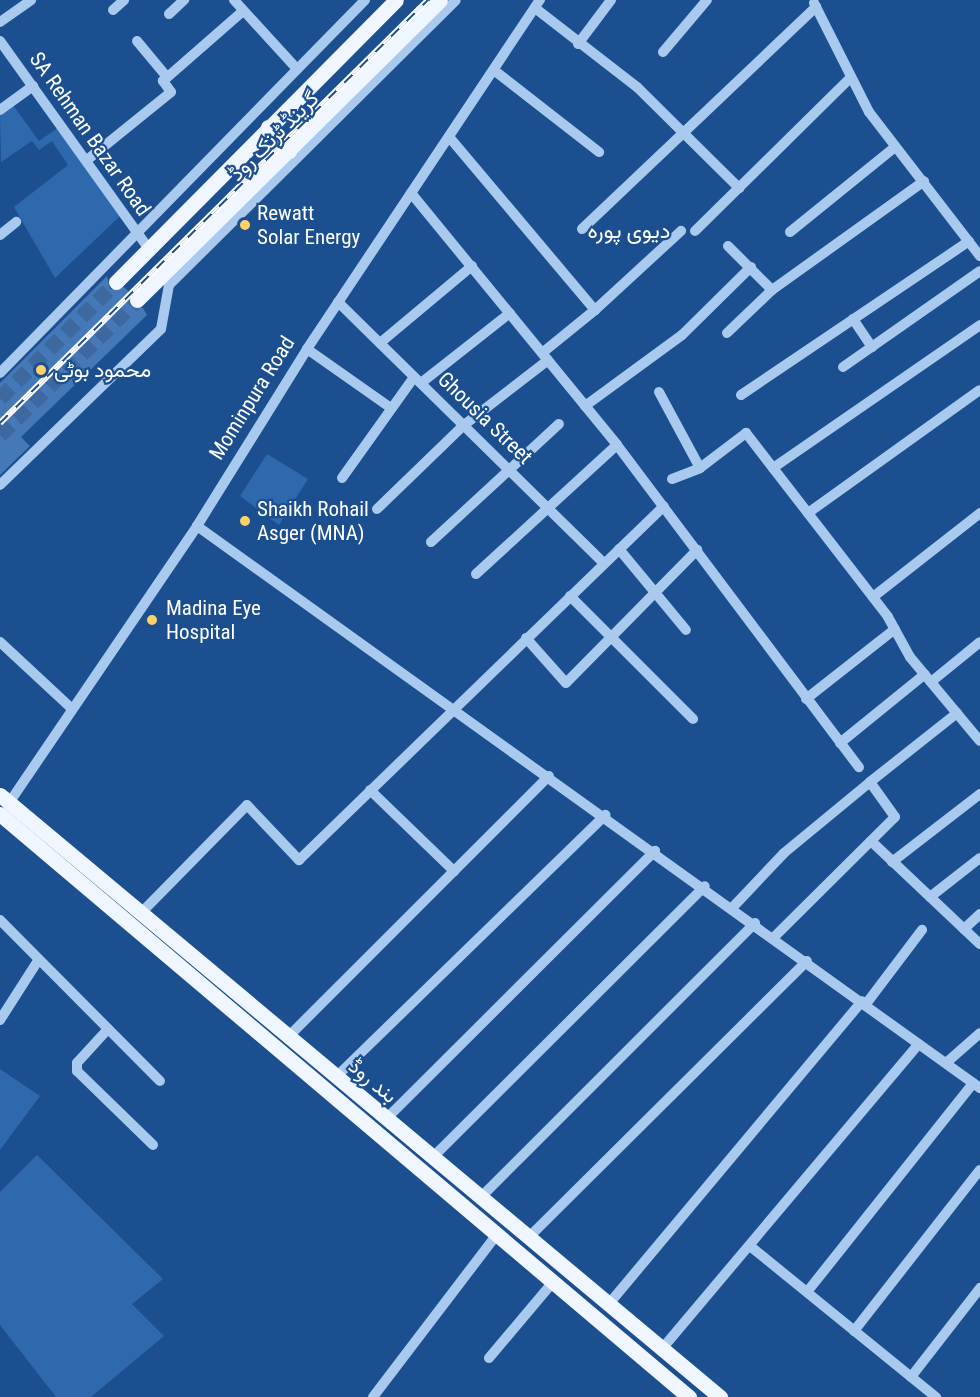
<!DOCTYPE html>
<html>
<head>
<meta charset="utf-8">
<style>
  body { margin:0 }
  #map { position:relative; width:980px; height:1397px; overflow:hidden; background:#1b4f8f; font-family:"Roboto Condensed",Vazirmatn,sans-serif }
  div>[style] { position:absolute }
  .green>* { inset:0; background:#2e69ad }
  .building>* { inset:0; background:#4478b7 }
  .major-tunnel>* { height:15px; margin-top:-7.5px; transform-origin:0; background:repeating-linear-gradient(90deg,#3d69a0 0 15px,transparent 0 23px) }
  .minor>* { height:10px; margin:-5px; padding:0 5px; transform-origin:5px; border-radius:5px; background:#a9c9ee }
  .major>* { height:15px; margin:-7.5px; padding:0 7.5px; transform-origin:7.5px; border-radius:7.5px; background:#f0f6ff }
  .rail>* { height:6px; margin-top:-3px; transform-origin:0; background:repeating-linear-gradient(90deg,#1b4f8f 0 11px,#fff 0 22px); box-sizing:border-box; border-block:2px solid #fff }
  .dots>* { width:16px; height:16px; translate:-50% -50%; box-sizing:border-box; border:3px solid #1b4f8f; border-radius:50% }
  span { translate:-50% -50%; white-space:nowrap; text-align:center; line-height:1.15; -webkit-text-stroke:4.5px #1b4f8f; paint-order:stroke }
  .street-label { font-size:21px; color:#fff }
  .poi-label { font-size:21px; color:#fff }
  .left { translate:0 -50%; text-align:left }
  .neighbourhood-label { font-size:22px; color:#fff }
</style>
</head>
<body>
<div id="map">
  <div class="green">
    <i style="clip-path:polygon(13px 105px,39px 141px,59px 127px,120px 216px,55px 278px,14px 207px,68px 165px,52px 141px,39px 150px,32px 141px,1px 162px,0 114px)"></i>
    <i style="clip-path:polygon(267px 454px,308px 479px,279px 525px,240px 496px)"></i>
    <i style="clip-path:polygon(0 1069px,40px 1096px,0 1150px)"></i>
    <i style="clip-path:polygon(37px 1155px,163px 1279px,132px 1304px,164px 1336px,91px 1397px,56px 1397px,0 1325px,0 1192px)"></i>
  </div>
  <div class="building">
    <i style="clip-path:polygon(107px 276px,110px 289px,124px 287px,130px 293px,130px 306px,143px 308px,147px 315px,21px 437px,30px 446px,0 475px,0 383px)"></i>
  </div>
  <div class="major-tunnel">
    <i style="left:0;top:398px;width:164px;rotate:-45deg"></i>
    <i style="left:0;top:435px;width:192px;rotate:-44.6deg"></i>
  </div>
  <div class="minor">
    <i style="left:234px;top:0;width:92px;rotate:47.6deg"></i>
    <i style="left:814px;top:3px;width:122px;rotate:63.2deg"></i>
    <i style="left:869px;top:112px;width:182px;rotate:52.4deg"></i>
    <i style="left:535px;top:8px;width:129px;rotate:37.8deg"></i>
    <i style="left:637px;top:87px;width:144px;rotate:44.7deg"></i>
    <i style="left:113px;top:10px;width:15px;rotate:-42deg"></i>
    <i style="left:169px;top:14px;width:21px;rotate:-43deg"></i>
    <i style="left:0;top:22px;width:38px;rotate:-35deg"></i>
    <i style="left:0;top:41px;width:256px;rotate:54.4deg"></i>
    <i style="left:137px;top:41px;width:47px;rotate:50.2deg"></i>
    <i style="left:578px;top:44px;width:55px;rotate:-53.1deg"></i>
    <i style="left:663px;top:52px;width:68px;rotate:-49.8deg"></i>
    <i style="left:495px;top:71px;width:132px;rotate:37.9deg"></i>
    <i style="left:0;top:110px;width:41px;rotate:-36deg"></i>
    <i style="left:450px;top:138px;width:225px;rotate:49.9deg"></i>
    <i style="left:595px;top:310px;width:68px;rotate:140.9deg"></i>
    <i style="left:87px;top:160px;width:108px;rotate:-39deg"></i>
    <i style="left:171px;top:92px;width:14px;rotate:-126deg"></i>
    <i style="left:163px;top:81px;width:106px;rotate:-41.2deg"></i>
    <i style="left:411px;top:193px;width:325px;rotate:50.7deg"></i>
    <i style="left:617px;top:445px;width:403px;rotate:53.1deg"></i>
    <i style="left:582px;top:229px;width:323px;rotate:-43.5deg"></i>
    <i style="left:695px;top:231px;width:219px;rotate:-44.6deg"></i>
    <i style="left:790px;top:232px;width:135px;rotate:-39deg"></i>
    <i style="left:0;top:235px;width:21px;rotate:-39deg"></i>
    <i style="left:728px;top:246px;width:62px;rotate:45deg"></i>
    <i style="left:338px;top:302px;width:373px;rotate:44.5deg"></i>
    <i style="left:595px;top:310px;width:117px;rotate:-42.6deg"></i>
    <i style="left:853px;top:319px;width:34px;rotate:56deg"></i>
    <i style="left:727px;top:333px;width:62px;rotate:-43.7deg"></i>
    <i style="left:772px;top:290px;width:187px;rotate:-35.6deg"></i>
    <i style="left:380px;top:343px;width:120px;rotate:-39.9deg"></i>
    <i style="left:307px;top:349px;width:103px;rotate:35.1deg"></i>
    <i style="left:843px;top:367px;width:167px;rotate:-35deg"></i>
    <i style="left:0;top:373px;width:522px;rotate:-45.62deg"></i>
    <i style="left:421px;top:383px;width:113px;rotate:-38.2deg"></i>
    <i style="left:659px;top:392px;width:86px;rotate:61.7deg"></i>
    <i style="left:741px;top:395px;width:275px;rotate:-34deg"></i>
    <i style="left:585px;top:406px;width:120px;rotate:-36.2deg"></i>
    <i style="left:682px;top:335px;width:97px;rotate:-44.6deg"></i>
    <i style="left:773px;top:468px;width:252px;rotate:-34.6deg"></i>
    <i style="left:342px;top:478px;width:124px;rotate:-54.5deg"></i>
    <i style="left:672px;top:479px;width:30px;rotate:-21deg"></i>
    <i style="left:700px;top:468px;width:58px;rotate:-37.3deg"></i>
    <i style="left:746px;top:433px;width:232px;rotate:52.3deg"></i>
    <i style="left:888px;top:617px;width:46px;rotate:61.2deg"></i>
    <i style="left:910px;top:657px;width:109px;rotate:50.2deg"></i>
    <i style="left:0;top:485px;width:224px;rotate:-44.1deg"></i>
    <i style="left:161px;top:329px;width:45px;rotate:-79.7deg"></i>
    <i style="left:169px;top:285px;width:404px;rotate:-44.8deg"></i>
    <i style="left:377px;top:509px;width:121px;rotate:-44deg"></i>
    <i style="left:464px;top:425px;width:106px;rotate:-37.7deg"></i>
    <i style="left:808px;top:513px;width:211px;rotate:-35.6deg"></i>
    <i style="left:197px;top:526px;width:964px;rotate:35.67deg"></i>
    <i style="left:431px;top:542px;width:174px;rotate:-42.7deg"></i>
    <i style="left:619px;top:549px;width:105px;rotate:50.4deg"></i>
    <i style="left:476px;top:574px;width:191px;rotate:-42.5deg"></i>
    <i style="left:570px;top:596px;width:174px;rotate:45deg"></i>
    <i style="left:873px;top:597px;width:136px;rotate:-38.1deg"></i>
    <i style="left:526px;top:638px;width:60px;rotate:48.4deg"></i>
    <i style="left:566px;top:683px;width:187px;rotate:-45.4deg"></i>
    <i style="left:0;top:642px;width:98px;rotate:42.9deg"></i>
    <i style="left:931px;top:682px;width:63px;rotate:-39.2deg"></i>
    <i style="left:806px;top:699px;width:113px;rotate:-38.2deg"></i>
    <i style="left:840px;top:743px;width:109px;rotate:-39.1deg"></i>
    <i style="left:870px;top:782px;width:111px;rotate:-38.4deg"></i>
    <i style="left:370px;top:790px;width:117px;rotate:44deg"></i>
    <i style="left:9px;top:803px;width:335px;rotate:-55.8deg"></i>
    <i style="left:197px;top:526px;width:208px;rotate:-58.1deg"></i>
    <i style="left:307px;top:349px;width:420px;rotate:-56.3deg"></i>
    <i style="left:871px;top:841px;width:150px;rotate:43.4deg"></i>
    <i style="left:892px;top:862px;width:111px;rotate:-37.7deg"></i>
    <i style="left:930px;top:897px;width:63px;rotate:-38deg"></i>
    <i style="left:733px;top:907px;width:74px;rotate:-46.6deg"></i>
    <i style="left:784px;top:853px;width:112px;rotate:-39.5deg"></i>
    <i style="left:870px;top:782px;width:43px;rotate:54.5deg"></i>
    <i style="left:895px;top:817px;width:170px;rotate:135.2deg"></i>
    <i style="left:141px;top:913px;width:151px;rotate:-45.5deg"></i>
    <i style="left:247px;top:805px;width:76px;rotate:46.6deg"></i>
    <i style="left:299px;top:860px;width:508px;rotate:-44.12deg"></i>
    <i style="left:0;top:920px;width:227px;rotate:45.2deg"></i>
    <i style="left:964px;top:929px;width:22px;rotate:-43deg"></i>
    <i style="left:866px;top:1004px;width:93px;rotate:-52.9deg"></i>
    <i style="left:0;top:1020px;width:72px;rotate:-57.4deg"></i>
    <i style="left:108px;top:1029px;width:46px;rotate:132.4deg"></i>
    <i style="left:77px;top:1063px;width:8px;rotate:90deg"></i>
    <i style="left:77px;top:1071px;width:106px;rotate:44.2deg"></i>
    <i style="left:288px;top:1037px;width:369px;rotate:-45deg"></i>
    <i style="left:946px;top:1063px;width:45px;rotate:-41.4deg"></i>
    <i style="left:336px;top:1077px;width:376px;rotate:-44.2deg"></i>
    <i style="left:386px;top:1119px;width:380px;rotate:-44.9deg"></i>
    <i style="left:432px;top:1158px;width:385px;rotate:-44.9deg"></i>
    <i style="left:480px;top:1198px;width:389px;rotate:-45deg"></i>
    <i style="left:528px;top:1238px;width:393px;rotate:-44.8deg"></i>
    <i style="left:750px;top:1246px;width:240px;rotate:39.1deg"></i>
    <i style="left:807px;top:1292px;width:267px;rotate:-51.5deg"></i>
    <i style="left:608px;top:1305px;width:396px;rotate:-50.1deg"></i>
    <i style="left:854px;top:1331px;width:204px;rotate:-52deg"></i>
    <i style="left:661px;top:1350px;width:400px;rotate:-49.9deg"></i>
    <i style="left:489px;top:1358px;width:99px;rotate:-49.9deg"></i>
    <i style="left:911px;top:1377px;width:113px;rotate:-52.2deg"></i>
    <i style="left:373px;top:1397px;width:205px;rotate:-52.7deg"></i>
  </div>
  <div class="major">
    <i style="left:268px;top:127px;width:32px;rotate:49deg"></i>
    <i style="left:116px;top:282px;width:397px;rotate:-45.2deg"></i>
    <i style="left:137px;top:300px;width:426px;rotate:-44.7deg"></i>
    <i style="left:0;top:795px;width:939px;rotate:39.9deg"></i>
    <i style="left:0;top:814px;width:903px;rotate:40.24deg"></i>
  </div>
  <div class="rail">
    <i style="left:0;top:423px;width:602px;rotate:-44.66deg"></i>
  </div>
  <div class="dots">
    <i style="left:245px;top:225px;background:#ffd166"></i>
    <i style="left:41px;top:370px;background:#ffd166"></i>
    <i style="left:245px;top:521px;background:#ffd166"></i>
    <i style="left:152px;top:620px;background:#ffd166"></i>
  </div>
  <div class="street-label">
    <span style="left:90px;top:134px;rotate:55deg">SA Rehman Bazar Road</span>
    <span style="left:274px;top:136px;rotate:-45deg">گرینڈ ٹرنک روڈ</span>
    <span style="left:252px;top:398px;rotate:-58deg">Mominpura Road</span>
    <span style="left:485px;top:418px;rotate:44deg">Ghousia Street</span>
    <span style="left:373px;top:1081px;rotate:40deg">بند روڈ</span>
  </div>
  <div class="poi-label">
    <span class="left" style="left:257px;top:225px">Rewatt<br>Solar Energy</span>
    <span class="left" style="left:54px;top:370px">محمود بوٹی</span>
    <span class="left" style="left:257px;top:521px">Shaikh Rohail<br>Asger (MNA)</span>
    <span class="left" style="left:166px;top:620px">Madina Eye<br>Hospital</span>
  </div>
  <div class="neighbourhood-label">
    <span style="left:629px;top:231px">دیوی پورہ</span>
  </div>
</div>
</body>
</html>
